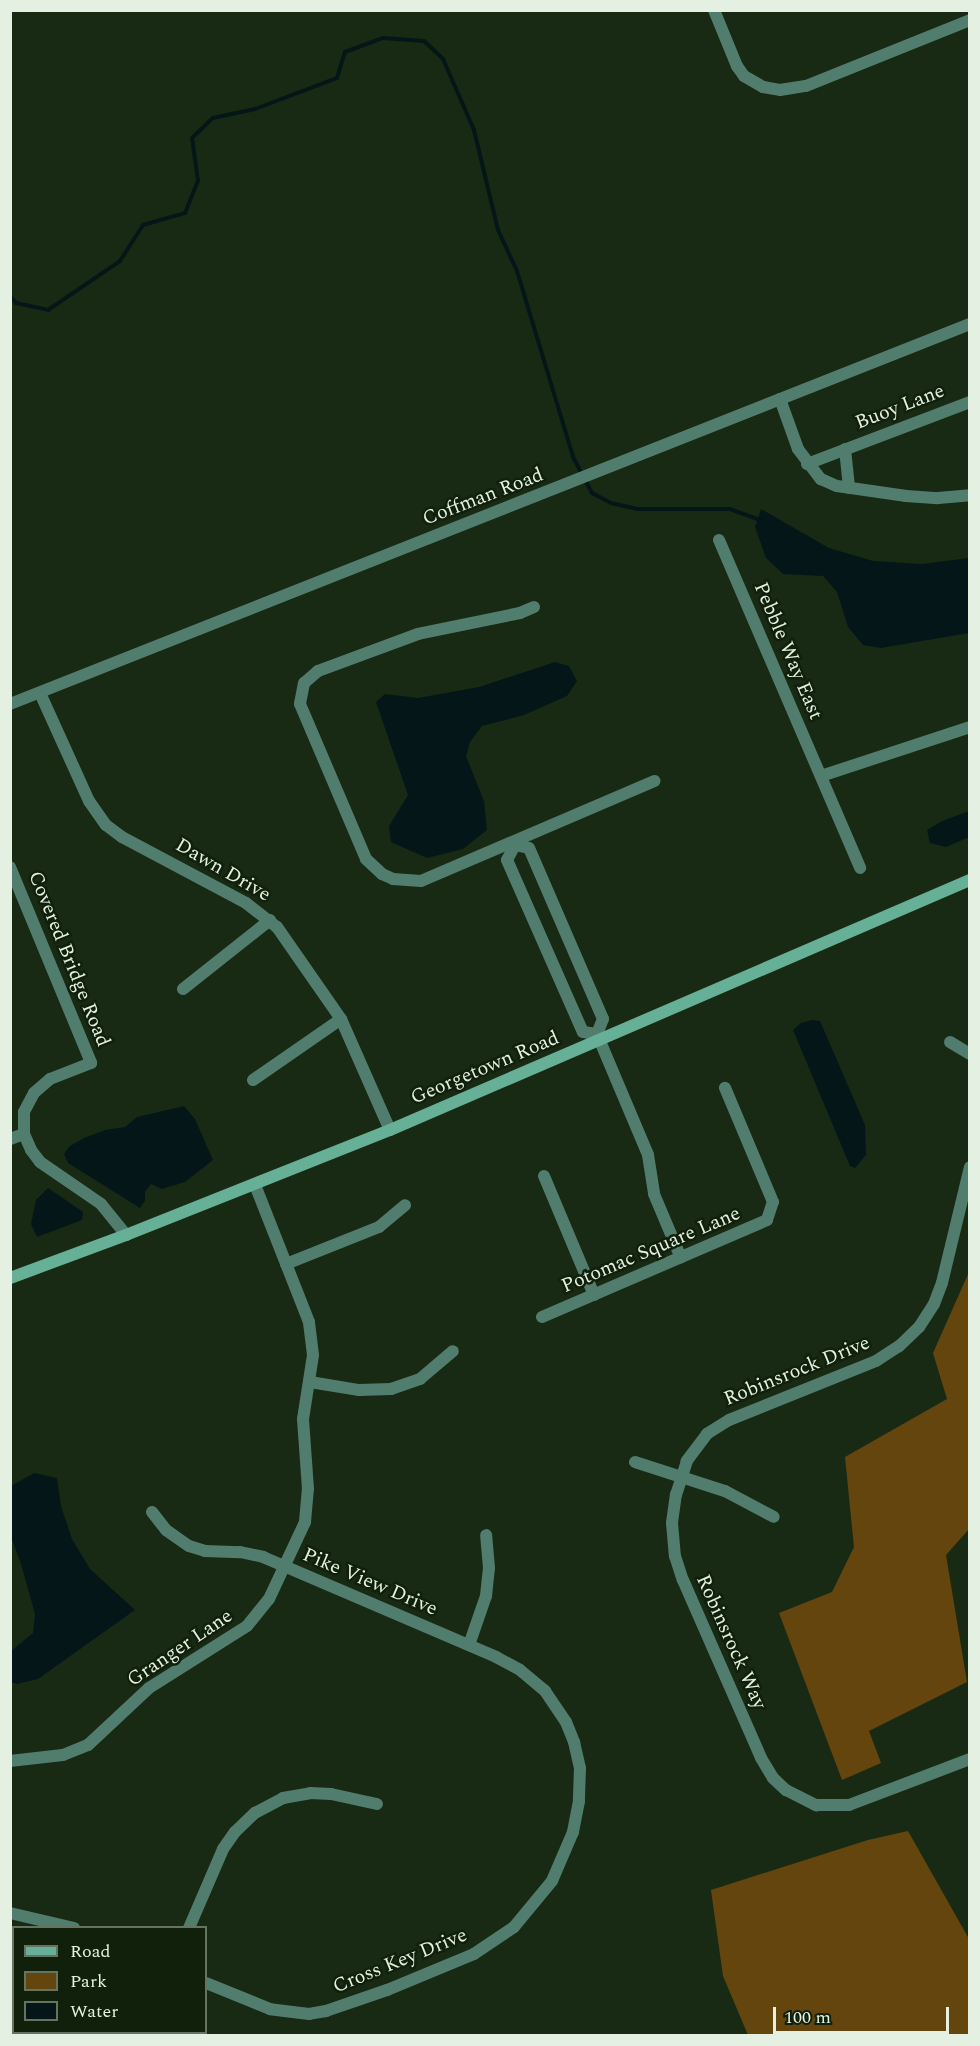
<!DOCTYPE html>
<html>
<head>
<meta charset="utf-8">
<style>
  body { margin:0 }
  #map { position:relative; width:980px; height:2046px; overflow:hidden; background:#192a14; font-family:Spectral,serif }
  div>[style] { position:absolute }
  .green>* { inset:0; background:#65450e }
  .water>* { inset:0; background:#051618 }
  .stream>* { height:4px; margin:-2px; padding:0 2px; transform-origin:2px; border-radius:2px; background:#051618 }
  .minor>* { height:12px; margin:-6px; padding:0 6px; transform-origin:6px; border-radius:6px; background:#517d6e }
  .secondary>* { height:12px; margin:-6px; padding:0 6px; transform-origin:6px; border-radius:6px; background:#67b098 }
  span { translate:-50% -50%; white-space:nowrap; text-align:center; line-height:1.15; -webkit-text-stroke:5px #10200b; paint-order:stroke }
  .street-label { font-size:20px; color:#e4f0e1 }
  .frame { position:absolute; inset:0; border:12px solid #e4f0e1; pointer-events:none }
  .legend { position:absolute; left:12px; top:1926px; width:195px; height:108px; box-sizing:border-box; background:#10200b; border:2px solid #657361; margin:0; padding:8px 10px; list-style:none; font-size:18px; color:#e4f0e1 }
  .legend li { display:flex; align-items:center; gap:12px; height:30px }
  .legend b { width:30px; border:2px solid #657361 }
  .scale { position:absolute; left:773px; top:2007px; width:176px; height:27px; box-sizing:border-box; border:3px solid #e4f0e1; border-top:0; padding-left:8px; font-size:18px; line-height:21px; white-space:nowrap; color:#e4f0e1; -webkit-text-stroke:4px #10200b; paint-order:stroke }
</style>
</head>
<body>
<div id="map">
  <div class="green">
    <i style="clip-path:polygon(969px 1272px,969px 1529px,946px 1555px,967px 1682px,869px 1731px,881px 1763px,842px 1780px,779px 1613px,832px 1592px,854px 1547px,845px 1457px,947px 1399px,933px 1353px)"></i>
    <i style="clip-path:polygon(908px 1831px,969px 1939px,969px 2035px,748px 2035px,723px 1976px,711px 1890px,868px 1840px)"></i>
  </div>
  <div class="water">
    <i style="clip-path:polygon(761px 509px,829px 548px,873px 561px,922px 564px,969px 558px,969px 633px,881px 648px,863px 645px,848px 627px,837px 592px,823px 576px,783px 574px,766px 558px,755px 527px)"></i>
    <i style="clip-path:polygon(555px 662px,569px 666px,577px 681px,567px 696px,524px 715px,482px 726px,470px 742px,466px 756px,484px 801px,487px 830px,463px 849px,427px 858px,391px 842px,389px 826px,408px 795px,376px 702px,385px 694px,418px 698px,479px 687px)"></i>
    <i style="clip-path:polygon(969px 811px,969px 837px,946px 847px,930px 843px,927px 830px,942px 821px)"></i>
    <i style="clip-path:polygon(812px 1020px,820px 1021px,865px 1125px,866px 1155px,855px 1168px,850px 1166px,793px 1030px,801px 1023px)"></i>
    <i style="clip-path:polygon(184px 1106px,195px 1119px,213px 1160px,185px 1182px,162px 1189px,151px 1184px,145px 1192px,145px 1201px,140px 1208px,68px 1163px,64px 1154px,70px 1146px,84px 1138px,105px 1130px,125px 1127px,137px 1117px)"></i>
    <i style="clip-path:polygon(48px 1188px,83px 1212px,82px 1220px,37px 1237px,31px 1224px,36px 1200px)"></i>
    <i style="clip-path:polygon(34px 1473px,57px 1478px,61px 1506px,72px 1539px,90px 1569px,135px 1610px,38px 1679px,17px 1684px,11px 1682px,11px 1651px,33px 1633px,35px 1614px,21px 1564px,11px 1537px,11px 1486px)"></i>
  </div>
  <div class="stream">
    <i style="left:10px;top:296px;width:9px;rotate:49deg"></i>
    <i style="left:16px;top:303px;width:33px;rotate:12deg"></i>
    <i style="left:48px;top:310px;width:87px;rotate:-34.2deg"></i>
    <i style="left:120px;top:261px;width:43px;rotate:-57.4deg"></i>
    <i style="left:143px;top:225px;width:44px;rotate:-15.9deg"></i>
    <i style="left:185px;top:213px;width:35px;rotate:-68deg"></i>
    <i style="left:198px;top:181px;width:43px;rotate:-97.9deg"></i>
    <i style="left:192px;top:138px;width:29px;rotate:-44deg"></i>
    <i style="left:213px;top:118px;width:43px;rotate:-12.1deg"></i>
    <i style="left:255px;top:109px;width:88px;rotate:-20.7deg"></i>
    <i style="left:337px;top:78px;width:27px;rotate:-73deg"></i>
    <i style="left:345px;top:52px;width:40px;rotate:-20.2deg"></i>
    <i style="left:383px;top:38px;width:41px;rotate:4.2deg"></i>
    <i style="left:424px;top:41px;width:26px;rotate:43deg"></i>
    <i style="left:443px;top:59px;width:77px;rotate:66.4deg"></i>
    <i style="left:474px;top:130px;width:103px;rotate:76.5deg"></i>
    <i style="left:498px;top:230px;width:45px;rotate:65.1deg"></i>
    <i style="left:517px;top:271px;width:194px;rotate:73.2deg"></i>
    <i style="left:573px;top:457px;width:41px;rotate:62.2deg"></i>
    <i style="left:592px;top:493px;width:21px;rotate:28deg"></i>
    <i style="left:611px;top:503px;width:27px;rotate:13deg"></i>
    <i style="left:637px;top:509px;width:93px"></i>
    <i style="left:730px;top:509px;width:33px;rotate:20deg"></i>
  </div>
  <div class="minor">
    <i style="left:714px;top:10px;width:61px;rotate:67.7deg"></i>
    <i style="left:737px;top:66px;width:12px;rotate:55deg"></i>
    <i style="left:744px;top:76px;width:22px;rotate:30deg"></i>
    <i style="left:763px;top:87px;width:17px;rotate:10deg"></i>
    <i style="left:780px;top:90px;width:26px;rotate:-9deg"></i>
    <i style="left:806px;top:86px;width:177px;rotate:-21.9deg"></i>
    <i style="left:780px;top:399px;width:53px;rotate:70.2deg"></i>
    <i style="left:798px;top:449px;width:38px;rotate:53deg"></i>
    <i style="left:821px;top:479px;width:17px;rotate:24deg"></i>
    <i style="left:837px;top:486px;width:70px;rotate:8.2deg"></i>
    <i style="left:906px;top:496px;width:32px;rotate:4deg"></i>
    <i style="left:938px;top:498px;width:32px;rotate:-5deg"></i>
    <i style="left:845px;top:449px;width:39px;rotate:84deg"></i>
    <i style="left:807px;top:464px;width:174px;rotate:-20.8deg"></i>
    <i style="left:719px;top:540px;width:357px;rotate:66.7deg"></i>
    <i style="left:534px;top:607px;width:15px;rotate:157deg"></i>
    <i style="left:520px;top:613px;width:104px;rotate:168.4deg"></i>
    <i style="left:418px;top:634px;width:107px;rotate:159.7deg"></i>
    <i style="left:318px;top:671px;width:18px;rotate:139deg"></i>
    <i style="left:304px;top:683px;width:21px;rotate:101deg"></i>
    <i style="left:300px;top:704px;width:168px;rotate:66.9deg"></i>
    <i style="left:366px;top:859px;width:22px;rotate:43deg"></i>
    <i style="left:382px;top:874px;width:12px;rotate:24deg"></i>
    <i style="left:393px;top:879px;width:28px;rotate:4deg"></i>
    <i style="left:421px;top:881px;width:254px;rotate:-23.2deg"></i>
    <i style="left:40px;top:693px;width:119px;rotate:65.6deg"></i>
    <i style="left:89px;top:801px;width:29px;rotate:55deg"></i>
    <i style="left:106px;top:825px;width:20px;rotate:37deg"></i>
    <i style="left:122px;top:837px;width:140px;rotate:28deg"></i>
    <i style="left:246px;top:903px;width:39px;rotate:38deg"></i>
    <i style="left:277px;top:927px;width:112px;rotate:55.2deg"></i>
    <i style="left:341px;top:1019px;width:121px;rotate:66.2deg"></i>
    <i style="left:10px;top:704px;width:1032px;rotate:-21.6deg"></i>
    <i style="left:821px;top:776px;width:157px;rotate:-18.2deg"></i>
    <i style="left:515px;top:845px;width:14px;rotate:12deg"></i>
    <i style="left:529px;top:848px;width:186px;rotate:66.6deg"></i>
    <i style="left:603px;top:1019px;width:16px;rotate:112deg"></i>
    <i style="left:597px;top:1034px;width:131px;rotate:67.1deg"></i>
    <i style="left:648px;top:1155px;width:39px;rotate:81deg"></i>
    <i style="left:654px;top:1194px;width:69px;rotate:67.1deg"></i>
    <i style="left:515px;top:845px;width:17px;rotate:118deg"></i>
    <i style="left:507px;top:860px;width:188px;rotate:66.2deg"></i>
    <i style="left:583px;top:1032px;width:14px;rotate:8deg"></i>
    <i style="left:10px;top:867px;width:212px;rotate:67.5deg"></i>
    <i style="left:91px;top:1063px;width:44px;rotate:158.7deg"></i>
    <i style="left:50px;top:1079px;width:21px;rotate:139deg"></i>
    <i style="left:34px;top:1093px;width:21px;rotate:118deg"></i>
    <i style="left:24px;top:1112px;width:22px;rotate:90deg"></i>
    <i style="left:24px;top:1134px;width:17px;rotate:66deg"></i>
    <i style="left:31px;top:1150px;width:15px;rotate:53deg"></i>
    <i style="left:40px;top:1162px;width:74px;rotate:34.5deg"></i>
    <i style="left:101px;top:1204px;width:40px;rotate:51deg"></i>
    <i style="left:183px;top:989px;width:111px;rotate:-38.4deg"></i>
    <i style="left:950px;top:1042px;width:23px;rotate:31deg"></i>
    <i style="left:253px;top:1080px;width:107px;rotate:-34.7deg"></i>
    <i style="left:10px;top:1139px;width:15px;rotate:-20deg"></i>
    <i style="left:970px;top:1167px;width:119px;rotate:103.6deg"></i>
    <i style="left:942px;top:1283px;width:22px;rotate:111deg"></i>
    <i style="left:934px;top:1304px;width:27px;rotate:123deg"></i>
    <i style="left:919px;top:1327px;width:28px;rotate:136deg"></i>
    <i style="left:899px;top:1346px;width:27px;rotate:147deg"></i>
    <i style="left:876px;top:1361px;width:158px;rotate:158.1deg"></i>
    <i style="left:729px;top:1420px;width:26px;rotate:148deg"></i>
    <i style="left:707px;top:1434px;width:34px;rotate:127deg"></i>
    <i style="left:687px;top:1461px;width:35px;rotate:108deg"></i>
    <i style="left:676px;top:1494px;width:29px;rotate:98deg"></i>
    <i style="left:672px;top:1523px;width:33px;rotate:85deg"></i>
    <i style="left:675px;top:1556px;width:25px;rotate:72deg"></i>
    <i style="left:683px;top:1580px;width:194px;rotate:66.3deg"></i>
    <i style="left:761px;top:1758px;width:23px;rotate:59deg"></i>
    <i style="left:773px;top:1778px;width:18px;rotate:43deg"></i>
    <i style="left:786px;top:1790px;width:34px;rotate:27deg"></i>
    <i style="left:816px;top:1805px;width:33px"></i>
    <i style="left:849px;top:1805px;width:129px;rotate:-20.8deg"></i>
    <i style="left:544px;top:1176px;width:129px;rotate:67.2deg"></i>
    <i style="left:286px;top:1264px;width:100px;rotate:-21.7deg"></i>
    <i style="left:379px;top:1227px;width:34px;rotate:-40deg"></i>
    <i style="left:542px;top:1317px;width:245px;rotate:-23.3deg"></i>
    <i style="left:767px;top:1220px;width:19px;rotate:-72deg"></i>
    <i style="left:773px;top:1202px;width:124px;rotate:-112.8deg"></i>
    <i style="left:310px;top:1382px;width:50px;rotate:9.3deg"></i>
    <i style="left:359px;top:1390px;width:32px;rotate:-2deg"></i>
    <i style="left:391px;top:1389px;width:31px;rotate:-19deg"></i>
    <i style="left:420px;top:1379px;width:43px;rotate:-40.3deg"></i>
    <i style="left:635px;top:1462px;width:95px;rotate:17.9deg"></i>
    <i style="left:725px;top:1491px;width:55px;rotate:28deg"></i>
    <i style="left:152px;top:1512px;width:23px;rotate:52deg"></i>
    <i style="left:166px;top:1530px;width:28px;rotate:35deg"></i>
    <i style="left:189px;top:1546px;width:17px;rotate:17deg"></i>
    <i style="left:205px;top:1551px;width:35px;rotate:2deg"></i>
    <i style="left:240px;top:1552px;width:24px;rotate:12deg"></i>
    <i style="left:263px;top:1557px;width:254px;rotate:23.2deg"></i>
    <i style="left:496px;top:1657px;width:27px;rotate:28deg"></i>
    <i style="left:520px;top:1670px;width:33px;rotate:40deg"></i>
    <i style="left:545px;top:1691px;width:37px;rotate:56deg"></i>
    <i style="left:566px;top:1722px;width:22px;rotate:68deg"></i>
    <i style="left:574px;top:1742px;width:27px;rotate:77deg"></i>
    <i style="left:580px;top:1768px;width:33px;rotate:92deg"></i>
    <i style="left:579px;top:1801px;width:32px;rotate:101deg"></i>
    <i style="left:573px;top:1832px;width:53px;rotate:113.2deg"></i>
    <i style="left:552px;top:1881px;width:60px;rotate:129.6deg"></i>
    <i style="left:514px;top:1927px;width:48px;rotate:146deg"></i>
    <i style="left:474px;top:1954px;width:94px;rotate:157.5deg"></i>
    <i style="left:387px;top:1990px;width:65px;rotate:161deg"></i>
    <i style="left:326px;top:2011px;width:17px;rotate:170deg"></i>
    <i style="left:309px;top:2014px;width:39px;rotate:-173deg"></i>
    <i style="left:270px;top:2009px;width:69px;rotate:-157.9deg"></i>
    <i style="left:469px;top:1645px;width:52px;rotate:-70.9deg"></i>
    <i style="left:486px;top:1596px;width:28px;rotate:-84deg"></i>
    <i style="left:489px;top:1568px;width:33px;rotate:-95deg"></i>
    <i style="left:10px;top:1761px;width:53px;rotate:-6.5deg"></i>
    <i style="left:63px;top:1755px;width:27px;rotate:-22deg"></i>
    <i style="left:88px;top:1745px;width:83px;rotate:-43.1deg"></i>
    <i style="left:149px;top:1688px;width:116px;rotate:-32.3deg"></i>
    <i style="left:247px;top:1626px;width:35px;rotate:-51deg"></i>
    <i style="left:269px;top:1599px;width:85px;rotate:-64.9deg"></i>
    <i style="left:305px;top:1522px;width:33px;rotate:-85deg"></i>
    <i style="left:308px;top:1489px;width:70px;rotate:-94.1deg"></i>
    <i style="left:303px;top:1419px;width:65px;rotate:-81.1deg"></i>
    <i style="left:313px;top:1355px;width:33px;rotate:-97deg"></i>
    <i style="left:309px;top:1322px;width:147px;rotate:-111.5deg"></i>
    <i style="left:10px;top:1913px;width:66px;rotate:13.2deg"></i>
    <i style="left:189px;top:1928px;width:86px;rotate:-66.7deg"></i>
    <i style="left:223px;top:1849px;width:21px;rotate:-55deg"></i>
    <i style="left:235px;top:1832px;width:28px;rotate:-44deg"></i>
    <i style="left:255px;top:1813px;width:32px;rotate:-28deg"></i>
    <i style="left:283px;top:1798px;width:27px;rotate:-10deg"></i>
    <i style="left:310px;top:1793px;width:21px;rotate:3deg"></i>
    <i style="left:331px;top:1794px;width:47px;rotate:12.3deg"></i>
    <i style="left:143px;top:2036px;width:4px;rotate:-76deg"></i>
  </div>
  <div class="secondary">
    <i style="left:10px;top:1278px;width:124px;rotate:-20.3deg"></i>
    <i style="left:126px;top:1235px;width:284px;rotate:-21.7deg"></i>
    <i style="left:390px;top:1130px;width:632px;rotate:-23.32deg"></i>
  </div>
  <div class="street-label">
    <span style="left:900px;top:407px;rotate:-21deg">Buoy Lane</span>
    <span style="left:483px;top:497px;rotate:-21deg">Coffman Road</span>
    <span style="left:788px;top:651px;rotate:67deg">Pebble Way East</span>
    <span style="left:223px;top:870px;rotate:30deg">Dawn Drive</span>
    <span style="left:69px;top:959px;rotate:68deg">Covered Bridge Road</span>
    <span style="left:485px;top:1068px;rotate:-23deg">Georgetown Road</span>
    <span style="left:651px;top:1250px;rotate:-23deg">Potomac Square Lane</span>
    <span style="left:797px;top:1371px;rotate:-22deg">Robinsrock Drive</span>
    <span style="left:370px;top:1582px;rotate:23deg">Pike View Drive</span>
    <span style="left:731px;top:1642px;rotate:66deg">Robinsrock Way</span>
    <span style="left:180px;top:1648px;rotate:-34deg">Granger Lane</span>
    <span style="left:400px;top:1961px;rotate:-22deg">Cross Key Drive</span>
  </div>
  <div class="frame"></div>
  <ul class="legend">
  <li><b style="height:8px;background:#67b098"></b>Road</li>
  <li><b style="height:16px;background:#65450e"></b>Park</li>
  <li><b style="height:16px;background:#051618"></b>Water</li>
  </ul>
  <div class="scale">100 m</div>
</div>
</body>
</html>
